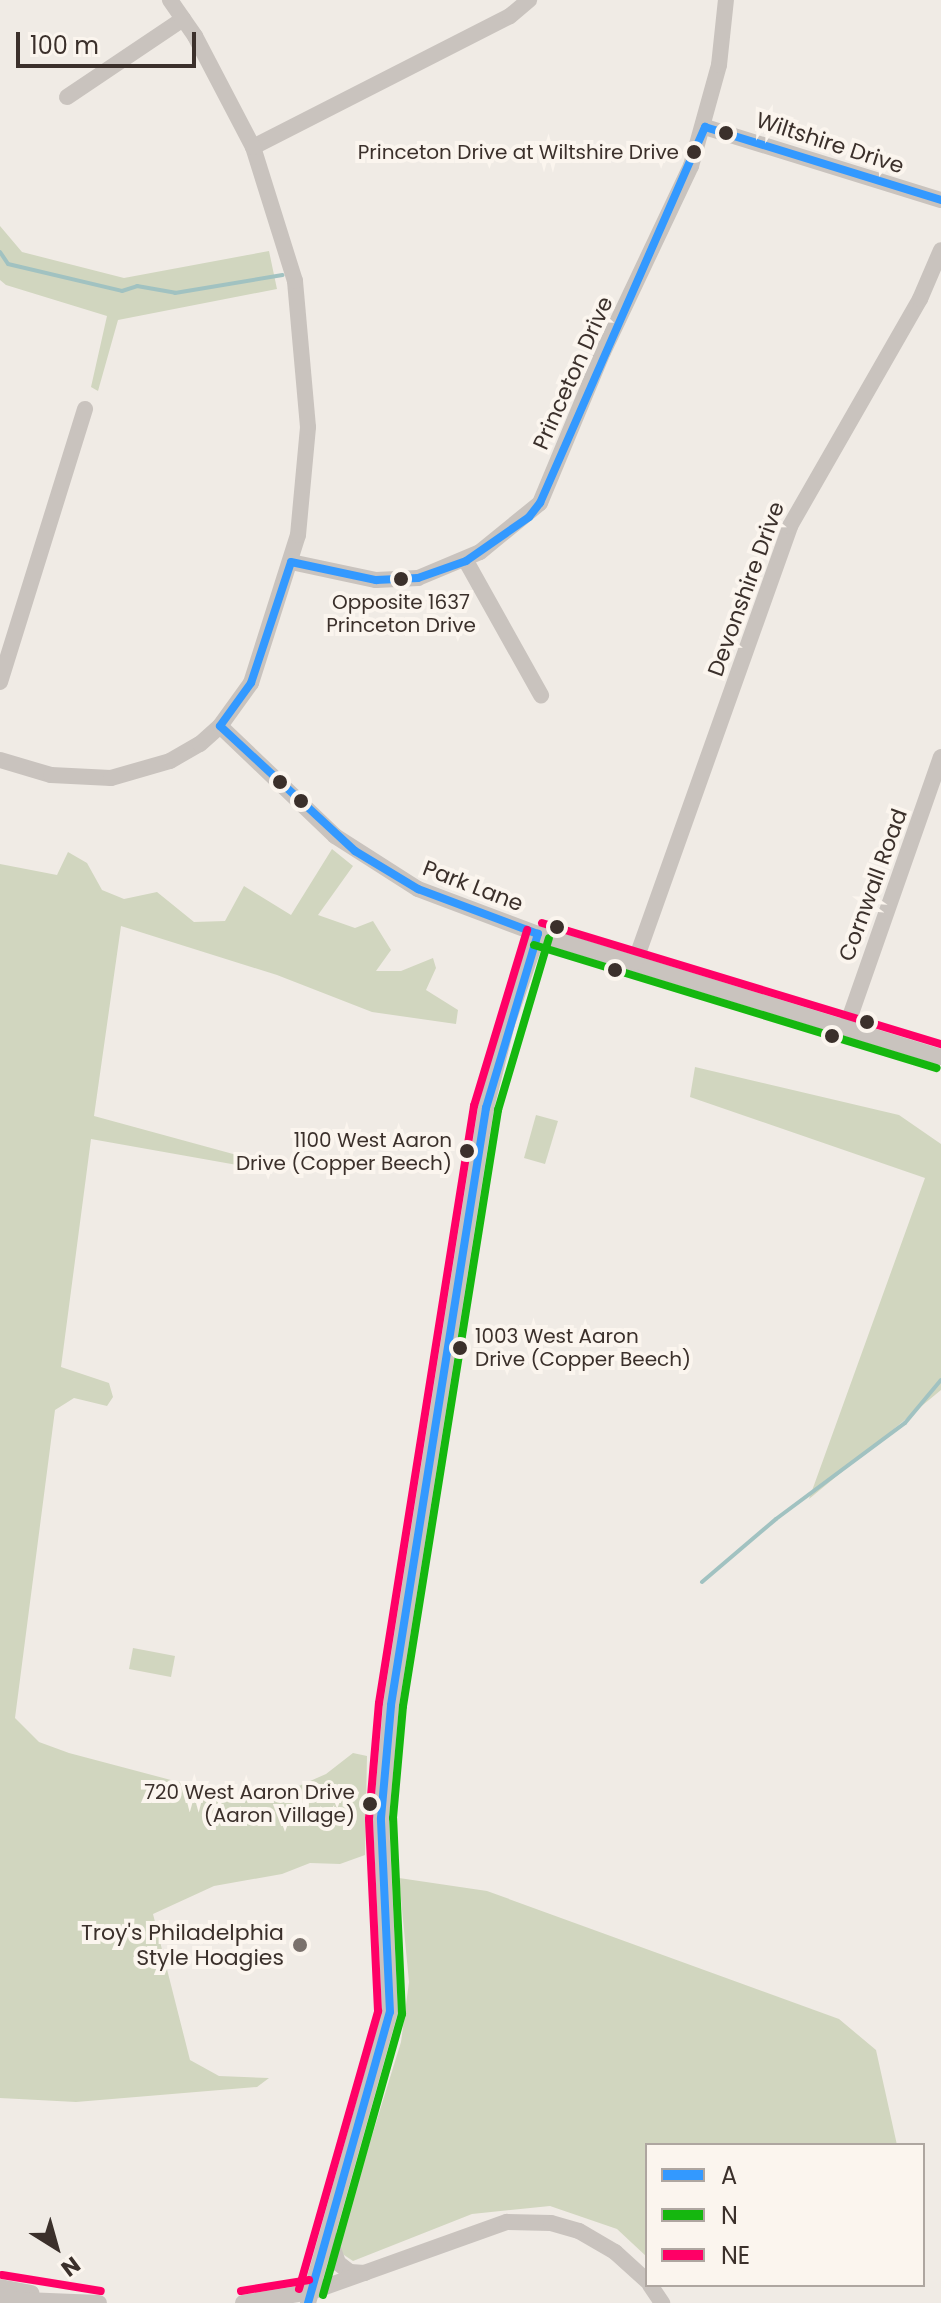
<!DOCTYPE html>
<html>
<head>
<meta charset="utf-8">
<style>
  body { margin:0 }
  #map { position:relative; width:941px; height:2303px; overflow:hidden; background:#f0ebe5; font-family:Poppins,sans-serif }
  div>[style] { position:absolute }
  .green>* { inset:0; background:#d1d6bf }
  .stream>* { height:4px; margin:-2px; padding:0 2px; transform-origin:2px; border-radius:2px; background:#a1c2c1 }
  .minor>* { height:16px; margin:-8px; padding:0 8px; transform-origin:8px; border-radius:8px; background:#c9c3be }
  .bus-1>* { height:8px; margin:-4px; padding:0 4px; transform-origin:4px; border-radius:4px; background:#39f }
  .bus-2>* { height:8px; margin:-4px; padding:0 4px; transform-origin:4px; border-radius:4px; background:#15b70f }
  .bus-3>* { height:8px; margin:-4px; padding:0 4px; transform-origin:4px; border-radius:4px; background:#f06 }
  .dots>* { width:22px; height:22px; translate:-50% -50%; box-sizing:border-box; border:4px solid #fbf5ee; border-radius:50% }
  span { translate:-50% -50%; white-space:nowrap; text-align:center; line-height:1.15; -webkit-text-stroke:8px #fbf5ee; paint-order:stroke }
  .bus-label { font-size:20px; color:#3b302b }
  .right { translate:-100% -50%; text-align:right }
  .left { translate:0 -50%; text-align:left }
  .street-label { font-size:22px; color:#3b302b }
  .poi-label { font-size:22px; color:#3b302b }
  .legend { position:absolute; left:645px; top:2143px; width:280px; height:144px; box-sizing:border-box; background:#fbf5ee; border:2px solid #aea6a0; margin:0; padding:10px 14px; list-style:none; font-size:24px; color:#3b302b }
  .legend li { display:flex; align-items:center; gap:16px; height:40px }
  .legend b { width:40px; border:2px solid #aea6a0 }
  .north { position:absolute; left:16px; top:2207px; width:80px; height:80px; -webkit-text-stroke:6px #fbf5ee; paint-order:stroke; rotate:143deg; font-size:22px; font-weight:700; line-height:32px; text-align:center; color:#3b302b }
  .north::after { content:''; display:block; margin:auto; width:28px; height:36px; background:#3b302b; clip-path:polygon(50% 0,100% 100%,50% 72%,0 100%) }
  .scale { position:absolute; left:16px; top:32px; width:180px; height:36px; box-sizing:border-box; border:4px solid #3b302b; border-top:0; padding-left:10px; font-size:24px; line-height:28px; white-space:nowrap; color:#3b302b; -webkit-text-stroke:6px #fbf5ee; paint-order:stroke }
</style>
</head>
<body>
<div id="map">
  <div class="green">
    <i style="clip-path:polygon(0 226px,22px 252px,124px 278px,269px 251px,277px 289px,118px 320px,98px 391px,91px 387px,107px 316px,6px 285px,0 280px)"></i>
    <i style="clip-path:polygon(332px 849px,353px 866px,318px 915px,355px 928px,373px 921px,391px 950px,376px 971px,401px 971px,433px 958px,436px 968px,426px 990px,458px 1010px,456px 1024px,372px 1012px,277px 975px,121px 926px,94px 1116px,266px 1163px,254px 1168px,91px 1139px,61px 1367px,109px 1383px,113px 1397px,107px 1406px,74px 1398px,55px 1410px,15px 1718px,39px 1742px,69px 1753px,235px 1797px,292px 1789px,326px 1774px,353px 1753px,367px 1756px,365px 1855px,340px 1864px,310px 1863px,282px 1874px,214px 1886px,153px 1914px,190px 2060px,219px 2076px,269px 2078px,257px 2087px,76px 2102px,0 2098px,0 864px,57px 875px,68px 852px,87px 863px,102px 890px,124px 899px,157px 892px,194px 922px,225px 921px,244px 886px,291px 915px)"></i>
    <i style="clip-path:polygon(695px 1067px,899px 1115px,941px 1144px,941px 1390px,809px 1499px,925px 1178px,690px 1097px)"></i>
    <i style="clip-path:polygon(536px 1115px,558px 1121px,545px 1164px,524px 1158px)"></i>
    <i style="clip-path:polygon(133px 1648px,175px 1656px,171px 1677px,129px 1669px)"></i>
    <i style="clip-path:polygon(399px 1878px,487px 1891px,839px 2019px,876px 2050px,897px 2145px,647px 2145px,647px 2257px,617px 2229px,550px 2206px,472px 2214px,353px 2261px,341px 2253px,341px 2236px,401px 2042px,409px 1982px)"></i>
  </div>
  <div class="stream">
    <i style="left:0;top:252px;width:14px;rotate:56deg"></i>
    <i style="left:8px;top:264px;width:117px;rotate:13.3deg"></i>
    <i style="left:122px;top:291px;width:16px;rotate:-18deg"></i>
    <i style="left:137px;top:286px;width:39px;rotate:10deg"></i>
    <i style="left:175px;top:293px;width:109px;rotate:-9.5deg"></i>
    <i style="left:702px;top:1582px;width:97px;rotate:-40.4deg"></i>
    <i style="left:776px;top:1519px;width:161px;rotate:-36.7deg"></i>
    <i style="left:905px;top:1423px;width:56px;rotate:-50.1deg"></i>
  </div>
  <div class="minor">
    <i style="left:67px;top:97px;width:140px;rotate:-33.9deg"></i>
    <i style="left:705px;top:127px;width:247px;rotate:17.2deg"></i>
    <i style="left:253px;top:147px;width:288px;rotate:-27deg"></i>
    <i style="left:510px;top:16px;width:25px;rotate:-40deg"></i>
    <i style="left:466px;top:561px;width:154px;rotate:60.8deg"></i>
    <i style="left:291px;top:562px;width:87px;rotate:12deg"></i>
    <i style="left:376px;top:580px;width:42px;rotate:-2.7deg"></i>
    <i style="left:418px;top:578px;width:67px;rotate:-22.8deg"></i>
    <i style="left:480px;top:552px;width:77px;rotate:-39.2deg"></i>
    <i style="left:540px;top:503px;width:164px;rotate:-67.4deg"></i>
    <i style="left:603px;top:352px;width:206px;rotate:-64.7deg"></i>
    <i style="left:691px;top:166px;width:105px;rotate:-74.5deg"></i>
    <i style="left:719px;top:65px;width:65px;rotate:-83.9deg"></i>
    <i style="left:0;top:682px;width:286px;rotate:-72.7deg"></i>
    <i style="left:220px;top:726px;width:159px;rotate:43.7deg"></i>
    <i style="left:335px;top:836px;width:98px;rotate:32.6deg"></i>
    <i style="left:418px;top:889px;width:128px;rotate:20.6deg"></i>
    <i style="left:538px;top:934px;width:421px;rotate:17deg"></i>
    <i style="left:0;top:760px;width:53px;rotate:16.4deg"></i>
    <i style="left:51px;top:775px;width:60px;rotate:2.9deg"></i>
    <i style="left:111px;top:778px;width:61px;rotate:-16.1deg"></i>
    <i style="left:170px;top:761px;width:34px;rotate:-30deg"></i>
    <i style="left:200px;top:744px;width:27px;rotate:-42deg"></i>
    <i style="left:220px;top:726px;width:53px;rotate:-54.2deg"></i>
    <i style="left:251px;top:683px;width:155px;rotate:-72.4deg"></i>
    <i style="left:298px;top:535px;width:108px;rotate:-84.7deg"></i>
    <i style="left:308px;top:427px;width:147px;rotate:-95.1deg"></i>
    <i style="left:295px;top:281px;width:140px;rotate:-107.4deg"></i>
    <i style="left:253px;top:147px;width:125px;rotate:-117.6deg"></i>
    <i style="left:195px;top:36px;width:44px;rotate:-124.8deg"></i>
    <i style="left:635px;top:962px;width:463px;rotate:-70.4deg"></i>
    <i style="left:790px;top:526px;width:262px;rotate:-60.2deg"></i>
    <i style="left:920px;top:299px;width:53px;rotate:-66.8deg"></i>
    <i style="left:846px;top:1028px;width:287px;rotate:-70.7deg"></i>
    <i style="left:328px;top:2235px;width:30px;rotate:70deg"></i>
    <i style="left:338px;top:2263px;width:15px;rotate:37deg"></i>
    <i style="left:350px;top:2272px;width:15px;rotate:4deg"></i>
    <i style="left:650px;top:2285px;width:22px;rotate:56deg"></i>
    <i style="left:0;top:2287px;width:32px;rotate:11deg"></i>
    <i style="left:0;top:2299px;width:99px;rotate:2.3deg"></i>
    <i style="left:243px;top:2303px;width:69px;rotate:-9.2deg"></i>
    <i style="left:311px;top:2292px;width:208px;rotate:-19.7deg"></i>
    <i style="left:507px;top:2222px;width:44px;rotate:1.3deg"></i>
    <i style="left:551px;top:2223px;width:29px;rotate:16deg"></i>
    <i style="left:579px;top:2231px;width:42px;rotate:30.3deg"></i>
    <i style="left:615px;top:2252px;width:43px;rotate:42.2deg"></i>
    <i style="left:308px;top:2303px;width:302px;rotate:-74.3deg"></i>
    <i style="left:390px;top:2012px;width:194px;rotate:-92.7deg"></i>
    <i style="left:381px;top:1818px;width:113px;rotate:-84.9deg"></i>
    <i style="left:391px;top:1705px;width:605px;rotate:-80.96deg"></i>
    <i style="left:486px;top:1108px;width:87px;rotate:-76deg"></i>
    <i style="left:507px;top:1024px;width:95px;rotate:-71deg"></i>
  </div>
  <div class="bus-1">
    <i style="left:705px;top:127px;width:247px;rotate:17.2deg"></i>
    <i style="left:291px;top:562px;width:87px;rotate:12deg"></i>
    <i style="left:376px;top:580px;width:42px;rotate:-2.7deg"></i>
    <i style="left:418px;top:578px;width:51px;rotate:-19.5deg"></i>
    <i style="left:466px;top:561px;width:77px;rotate:-34.9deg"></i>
    <i style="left:529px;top:517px;width:18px;rotate:-52deg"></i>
    <i style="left:540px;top:503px;width:411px;rotate:-66.3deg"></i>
    <i style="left:220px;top:726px;width:184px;rotate:42.8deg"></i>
    <i style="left:355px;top:851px;width:74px;rotate:31.1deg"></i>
    <i style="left:418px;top:889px;width:128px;rotate:20.6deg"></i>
    <i style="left:220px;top:726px;width:53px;rotate:-54.2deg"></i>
    <i style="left:251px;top:683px;width:127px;rotate:-71.7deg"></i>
    <i style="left:308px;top:2303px;width:302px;rotate:-74.3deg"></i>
    <i style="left:390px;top:2012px;width:194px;rotate:-92.7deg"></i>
    <i style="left:381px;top:1818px;width:113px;rotate:-84.9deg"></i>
    <i style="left:391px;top:1705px;width:605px;rotate:-80.96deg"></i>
    <i style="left:486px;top:1108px;width:182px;rotate:-73.4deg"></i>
  </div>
  <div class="bus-2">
    <i style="left:534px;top:945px;width:421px;rotate:17deg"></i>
    <i style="left:323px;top:2295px;width:292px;rotate:-74.3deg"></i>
    <i style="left:402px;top:2014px;width:196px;rotate:-92.6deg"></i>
    <i style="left:393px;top:1818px;width:112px;rotate:-84.9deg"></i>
    <i style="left:403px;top:1706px;width:604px;rotate:-80.94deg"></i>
    <i style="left:498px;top:1110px;width:179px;rotate:-73.5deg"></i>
  </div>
  <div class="bus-3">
    <i style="left:542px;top:923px;width:417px;rotate:16.9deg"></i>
    <i style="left:2px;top:2275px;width:100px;rotate:9.2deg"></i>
    <i style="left:299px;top:2289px;width:289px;rotate:-74.1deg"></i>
    <i style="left:378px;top:2011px;width:192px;rotate:-92.7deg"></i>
    <i style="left:369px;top:1819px;width:116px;rotate:-85.1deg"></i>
    <i style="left:379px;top:1703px;width:605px;rotate:-80.96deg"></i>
    <i style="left:474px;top:1106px;width:184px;rotate:-73.2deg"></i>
    <i style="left:241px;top:2291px;width:69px;rotate:-9.2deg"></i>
  </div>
  <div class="dots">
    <i style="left:726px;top:133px;background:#3b302b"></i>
    <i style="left:694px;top:152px;background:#3b302b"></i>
    <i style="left:401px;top:579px;background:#3b302b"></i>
    <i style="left:280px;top:782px;background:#3b302b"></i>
    <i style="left:301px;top:801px;background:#3b302b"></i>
    <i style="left:557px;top:927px;background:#3b302b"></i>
    <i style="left:615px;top:970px;background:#3b302b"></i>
    <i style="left:867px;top:1022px;background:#3b302b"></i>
    <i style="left:832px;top:1036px;background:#3b302b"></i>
    <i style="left:467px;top:1151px;background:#3b302b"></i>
    <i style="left:460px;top:1348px;background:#3b302b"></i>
    <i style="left:370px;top:1804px;background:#3b302b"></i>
    <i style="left:300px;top:1945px;background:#7a716c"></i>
  </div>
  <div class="bus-label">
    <span class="right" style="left:679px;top:152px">Princeton Drive at Wiltshire Drive</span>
    <span style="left:401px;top:614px">Opposite 1637<br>Princeton Drive</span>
    <span class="right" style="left:452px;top:1152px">1100 West Aaron<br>Drive (Copper Beech)</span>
    <span class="left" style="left:475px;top:1348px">1003 West Aaron<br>Drive (Copper Beech)</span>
    <span class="right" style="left:355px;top:1804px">720 West Aaron Drive<br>(Aaron Village)</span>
  </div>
  <div class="street-label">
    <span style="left:830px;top:143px;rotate:18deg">Wiltshire Drive</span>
    <span style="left:573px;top:373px;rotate:-66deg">Princeton Drive</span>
    <span style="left:746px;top:589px;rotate:-70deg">Devonshire Drive</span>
    <span style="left:873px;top:885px;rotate:-70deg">Cornwall Road</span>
    <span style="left:473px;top:886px;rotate:21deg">Park Lane</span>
  </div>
  <div class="poi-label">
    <span class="right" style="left:284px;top:1945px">Troy's Philadelphia<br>Style Hoagies</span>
  </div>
  <ul class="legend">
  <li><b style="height:10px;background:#39f"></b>A</li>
  <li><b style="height:10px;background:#15b70f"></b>N</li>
  <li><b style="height:10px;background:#f06"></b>NE</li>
  </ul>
  <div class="north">N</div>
  <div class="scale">100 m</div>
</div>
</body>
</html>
